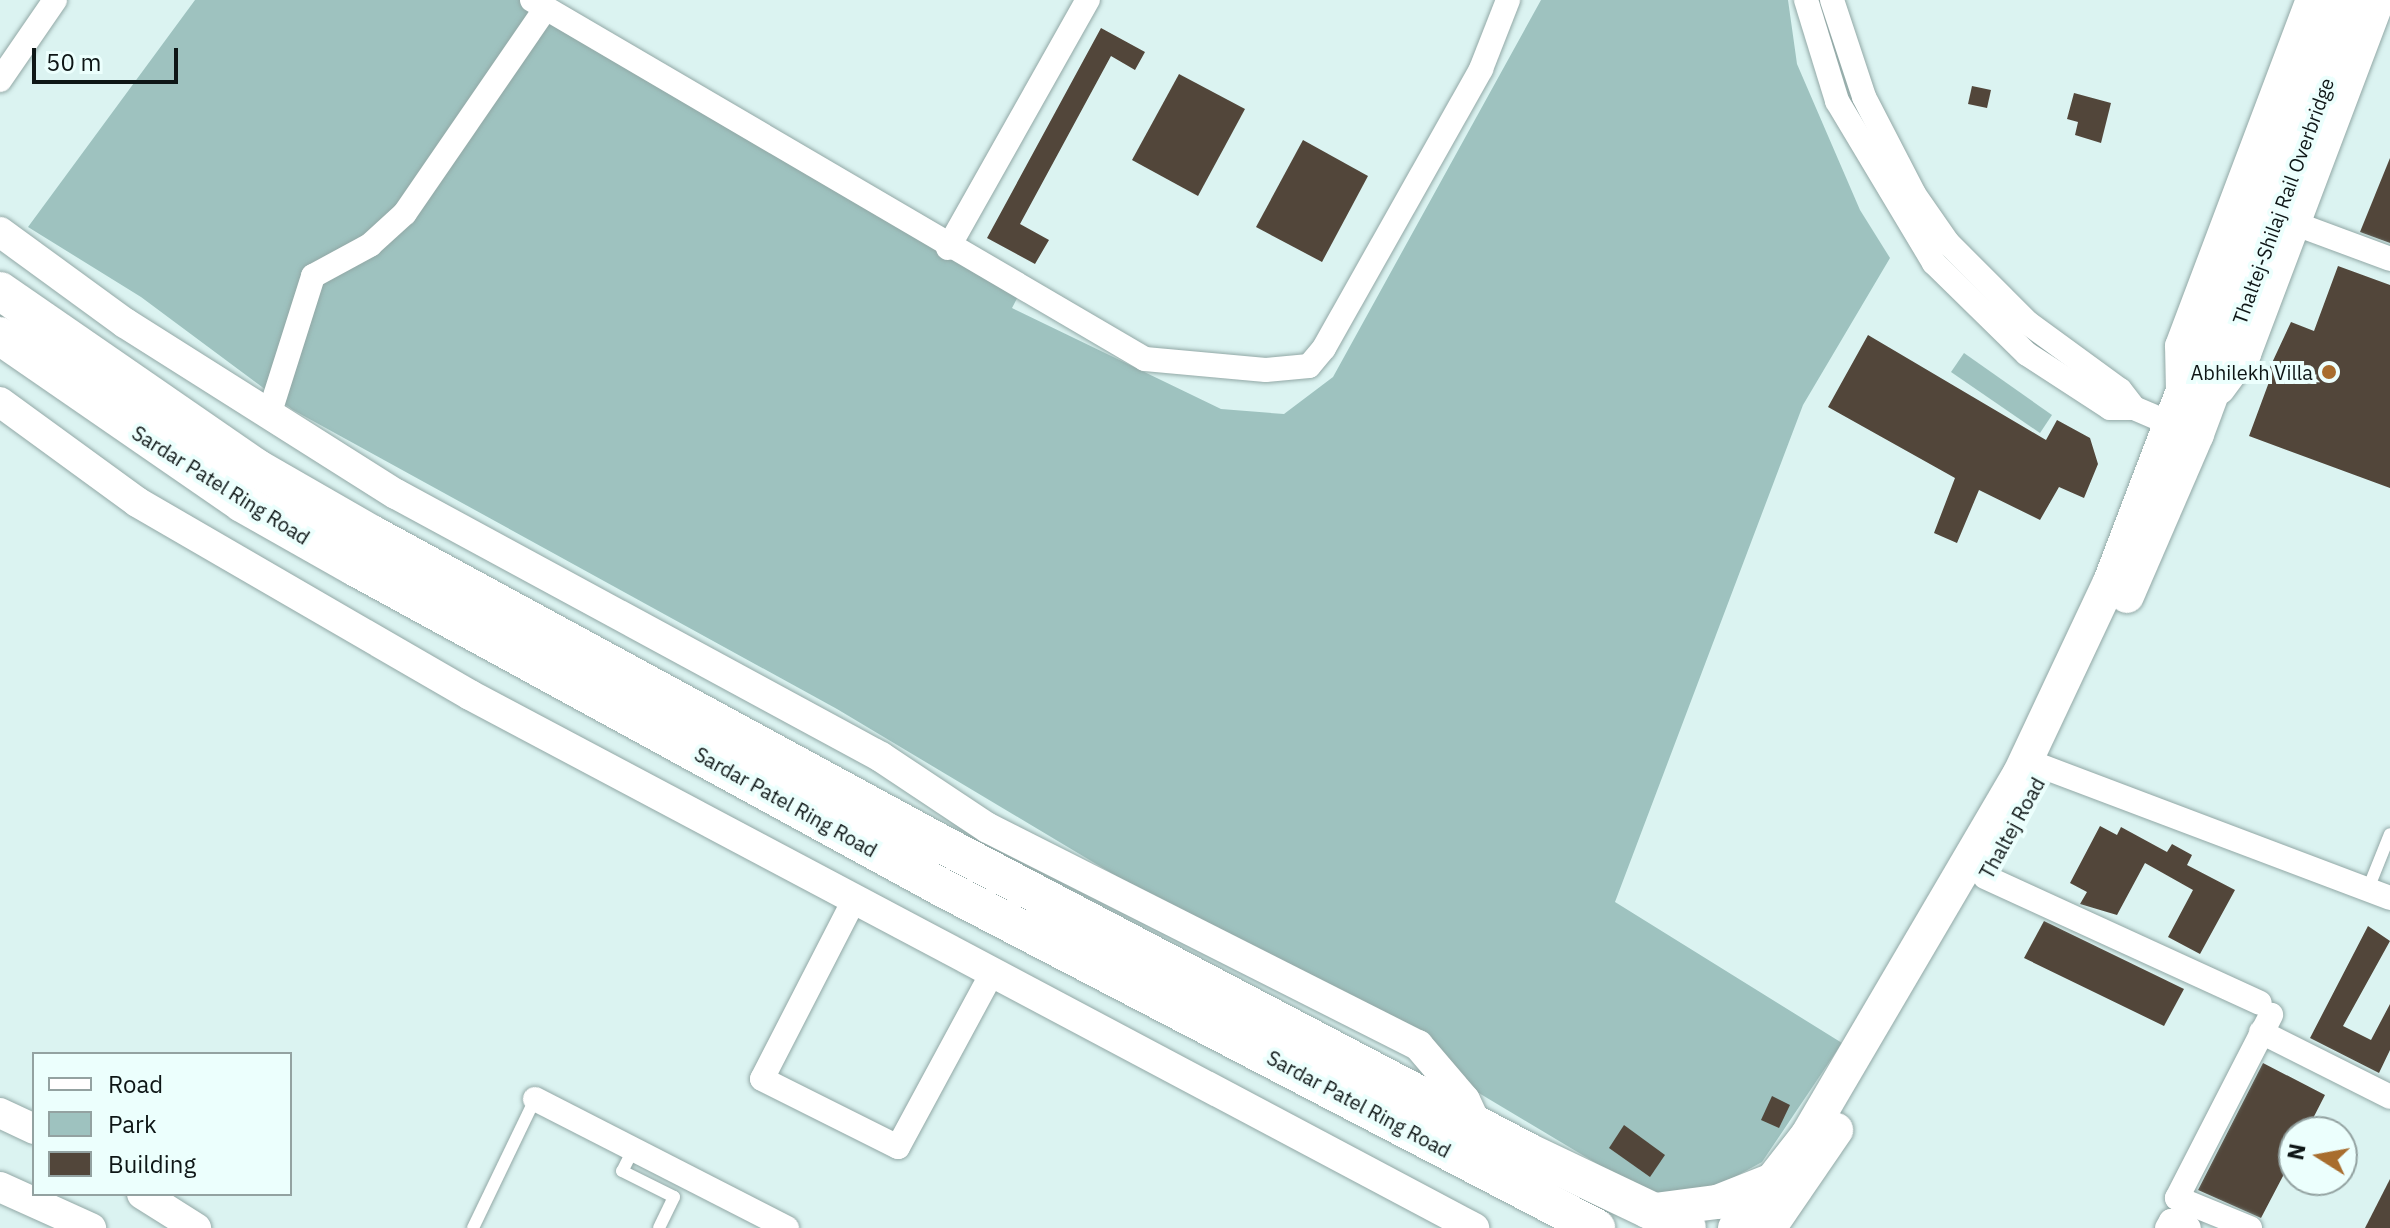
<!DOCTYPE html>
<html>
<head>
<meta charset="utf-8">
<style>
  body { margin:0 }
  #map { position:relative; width:2390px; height:1228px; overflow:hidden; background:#dbf3f1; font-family:"IBM Plex Sans",sans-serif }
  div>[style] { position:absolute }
  .green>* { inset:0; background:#9ec2bf }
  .building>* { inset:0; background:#52463a }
  .roads { filter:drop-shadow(0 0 2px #92a8a6) drop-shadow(0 0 2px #92a8a6) }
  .service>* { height:12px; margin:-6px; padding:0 6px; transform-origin:6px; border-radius:6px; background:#fff }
  .minor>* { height:24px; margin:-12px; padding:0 12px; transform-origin:12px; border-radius:12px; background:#fff }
  .tertiary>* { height:30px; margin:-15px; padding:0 15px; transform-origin:15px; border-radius:15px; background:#fff }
  .secondary>* { height:34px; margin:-17px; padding:0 17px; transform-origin:17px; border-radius:17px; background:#fff }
  .trunk>* { height:38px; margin:-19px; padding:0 19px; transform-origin:19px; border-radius:19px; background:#fff }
  .dots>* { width:22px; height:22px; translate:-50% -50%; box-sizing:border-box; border:4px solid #ecfffd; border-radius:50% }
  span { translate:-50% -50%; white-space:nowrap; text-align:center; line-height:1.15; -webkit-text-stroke:8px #ecfffd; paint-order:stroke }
  .street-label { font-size:20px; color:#0e1616 }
  .poi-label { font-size:20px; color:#0e1616 }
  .right { translate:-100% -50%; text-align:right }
  .legend { position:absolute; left:32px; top:1052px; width:260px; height:144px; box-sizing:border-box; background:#ecfffd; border:2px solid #93a2a1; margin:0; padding:10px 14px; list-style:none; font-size:24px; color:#0e1616 }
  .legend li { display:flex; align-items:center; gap:16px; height:40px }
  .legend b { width:40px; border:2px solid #93a2a1 }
  .north { position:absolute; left:2278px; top:1116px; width:80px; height:80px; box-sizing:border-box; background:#ecfffd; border:2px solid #93a2a1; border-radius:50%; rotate:281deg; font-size:22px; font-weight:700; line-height:32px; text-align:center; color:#0e1616 }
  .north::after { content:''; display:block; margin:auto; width:28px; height:36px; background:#a86d2e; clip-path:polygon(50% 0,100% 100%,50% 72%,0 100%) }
  .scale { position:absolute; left:32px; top:48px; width:146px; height:36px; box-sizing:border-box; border:4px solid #0e1616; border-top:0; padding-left:10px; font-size:24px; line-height:28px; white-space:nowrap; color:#0e1616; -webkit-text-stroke:6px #ecfffd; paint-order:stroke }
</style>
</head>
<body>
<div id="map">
  <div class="green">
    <i style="clip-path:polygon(195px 0,548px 0,1025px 283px,1012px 308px,1221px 409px,1284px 414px,1333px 377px,1541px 0,1788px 0,1797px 64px,1860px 210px,1890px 258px,1803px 405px,1615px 902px,1842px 1043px,1762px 1162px,1711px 1190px,1651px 1196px,837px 709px,293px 410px,141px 297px,28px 227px)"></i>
    <i style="clip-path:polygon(1964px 353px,2052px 415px,2040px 433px,1951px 372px)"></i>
  </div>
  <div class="building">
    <i style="clip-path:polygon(1101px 28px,1145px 52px,1135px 70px,1111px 56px,1020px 224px,1049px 240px,1035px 264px,987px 238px)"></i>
    <i style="clip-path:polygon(1179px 74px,1245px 109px,1198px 196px,1132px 160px)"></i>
    <i style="clip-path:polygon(1972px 86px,1991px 90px,1987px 108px,1968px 104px)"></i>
    <i style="clip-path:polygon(2074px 93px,2111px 103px,2101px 143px,2075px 135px,2078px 122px,2067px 119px)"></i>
    <i style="clip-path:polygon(1303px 140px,1368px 176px,1322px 262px,1256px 227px)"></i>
    <i style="clip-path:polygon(2390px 158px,2390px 243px,2360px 232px)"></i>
    <i style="clip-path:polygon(2338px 266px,2390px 285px,2390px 488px,2249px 436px,2269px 382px,2264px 380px,2291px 322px,2314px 331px)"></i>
    <i style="clip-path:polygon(1868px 335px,2046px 440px,2057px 420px,2090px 438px,2098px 464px,2084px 498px,2059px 487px,2040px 520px,1979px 490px,1957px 543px,1934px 533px,1955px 478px,1828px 407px)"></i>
    <i style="clip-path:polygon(2100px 826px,2117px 835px,2121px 827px,2167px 852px,2172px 844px,2192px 855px,2187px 865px,2235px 890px,2200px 954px,2168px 937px,2193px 890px,2145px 863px,2117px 915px,2080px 904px,2087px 892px,2070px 883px)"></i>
    <i style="clip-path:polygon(2044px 921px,2184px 989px,2164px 1026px,2024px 958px)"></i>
    <i style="clip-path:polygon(2368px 926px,2390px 941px,2343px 1026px,2371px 1040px,2390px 1004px,2390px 1050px,2379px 1073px,2310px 1038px)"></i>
    <i style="clip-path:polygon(2263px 1063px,2325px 1095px,2306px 1132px,2294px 1132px,2294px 1155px,2261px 1218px,2198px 1190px)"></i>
    <i style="clip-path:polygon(1772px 1096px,1790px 1105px,1779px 1128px,1761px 1120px)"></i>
    <i style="clip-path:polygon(1624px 1125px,1665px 1155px,1650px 1177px,1609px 1148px)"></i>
    <i style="clip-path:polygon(2390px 1179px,2390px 1228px,2365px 1228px)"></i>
  </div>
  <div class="roads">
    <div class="service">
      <i style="left:2368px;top:889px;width:59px;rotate:-68.2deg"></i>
      <i style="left:635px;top:1146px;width:28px;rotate:117deg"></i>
      <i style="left:622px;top:1171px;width:58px;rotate:26.6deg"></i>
      <i style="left:674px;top:1197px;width:34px;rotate:116deg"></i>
      <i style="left:473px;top:1228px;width:143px;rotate:-64.3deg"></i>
    </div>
    <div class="minor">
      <i style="left:532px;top:0;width:710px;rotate:30.36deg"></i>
      <i style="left:1145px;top:359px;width:121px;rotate:5.2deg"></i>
      <i style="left:1266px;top:370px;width:43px;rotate:-5.3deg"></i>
      <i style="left:1309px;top:366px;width:23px;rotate:-50deg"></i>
      <i style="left:1324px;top:348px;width:320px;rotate:-60.6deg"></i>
      <i style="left:1481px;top:69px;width:74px;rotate:-68.6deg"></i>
      <i style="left:1806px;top:0;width:106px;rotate:72.9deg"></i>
      <i style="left:1837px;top:101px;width:189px;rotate:59.1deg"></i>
      <i style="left:1934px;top:263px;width:130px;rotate:44.4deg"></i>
      <i style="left:2027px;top:354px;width:99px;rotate:33deg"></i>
      <i style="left:2110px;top:408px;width:24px"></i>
      <i style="left:2134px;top:408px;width:53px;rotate:23.2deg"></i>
      <i style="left:1832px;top:0;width:102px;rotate:71.7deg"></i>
      <i style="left:1864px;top:97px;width:109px;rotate:62.7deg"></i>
      <i style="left:1914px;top:194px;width:60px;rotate:55.2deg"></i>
      <i style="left:1948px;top:243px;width:113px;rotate:45deg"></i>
      <i style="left:2028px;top:323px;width:114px;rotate:36.1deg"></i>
      <i style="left:2120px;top:390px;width:23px;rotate:52deg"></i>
      <i style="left:0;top:80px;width:97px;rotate:-55.5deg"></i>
      <i style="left:2296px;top:224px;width:100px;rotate:20.4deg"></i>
      <i style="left:948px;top:248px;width:285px;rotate:-60.6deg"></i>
      <i style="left:269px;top:415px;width:146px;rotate:-72.4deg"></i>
      <i style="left:313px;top:276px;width:65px;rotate:-28.5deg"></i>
      <i style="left:370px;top:245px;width:47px;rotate:-42.4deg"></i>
      <i style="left:405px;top:213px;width:247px;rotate:-55.5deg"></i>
      <i style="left:2025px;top:760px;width:390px;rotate:20.7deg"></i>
      <i style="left:1985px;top:877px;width:302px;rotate:24.6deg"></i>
      <i style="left:854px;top:900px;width:201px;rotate:117.2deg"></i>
      <i style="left:762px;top:1079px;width:152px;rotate:26.6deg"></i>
      <i style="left:898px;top:1147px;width:200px;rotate:-61.6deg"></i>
      <i style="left:2261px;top:1032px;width:144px;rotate:26.7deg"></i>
      <i style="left:535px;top:1099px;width:283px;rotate:27.1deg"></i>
      <i style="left:2167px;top:1228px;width:8px;rotate:-60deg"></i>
      <i style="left:2171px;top:1221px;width:19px;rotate:21deg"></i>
      <i style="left:2250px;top:1228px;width:79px;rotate:-157.7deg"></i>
      <i style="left:2177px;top:1198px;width:206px;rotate:-62.8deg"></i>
    </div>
    <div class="tertiary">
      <i style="left:0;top:232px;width:155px;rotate:36.1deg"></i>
      <i style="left:125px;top:323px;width:320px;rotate:32.3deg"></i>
      <i style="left:396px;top:494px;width:552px;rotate:28.47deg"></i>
      <i style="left:881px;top:757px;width:128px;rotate:33.6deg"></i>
      <i style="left:988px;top:828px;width:482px;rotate:26.8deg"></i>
      <i style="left:1418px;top:1045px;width:72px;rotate:49.5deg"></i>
      <i style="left:1465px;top:1100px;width:26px;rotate:65deg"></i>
      <i style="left:2220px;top:389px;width:44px;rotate:-53.4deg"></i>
      <i style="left:2246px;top:354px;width:379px;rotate:-69.3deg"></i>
      <i style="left:2181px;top:392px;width:46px;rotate:-91.2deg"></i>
      <i style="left:2180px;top:346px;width:370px;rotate:-69.3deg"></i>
      <i style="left:0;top:402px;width:170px;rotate:36.1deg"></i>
      <i style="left:137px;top:502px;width:385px;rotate:30.1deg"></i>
      <i style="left:470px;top:695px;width:1137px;rotate:27.96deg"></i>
      <i style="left:0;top:1113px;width:38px;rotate:25deg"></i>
      <i style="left:0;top:1187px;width:100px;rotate:24.3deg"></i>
      <i style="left:142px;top:1194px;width:64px;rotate:32.2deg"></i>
    </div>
    <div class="secondary">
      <i style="left:2127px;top:596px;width:176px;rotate:-66.6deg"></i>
      <i style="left:2197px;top:434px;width:463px;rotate:-69.6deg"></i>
      <i style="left:1647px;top:1211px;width:71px;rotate:-7.3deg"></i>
      <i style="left:1717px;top:1202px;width:57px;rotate:-21.6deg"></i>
      <i style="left:1735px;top:1228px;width:117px;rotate:-52deg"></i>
      <i style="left:1807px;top:1136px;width:419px;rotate:-59.6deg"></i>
      <i style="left:2019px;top:775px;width:213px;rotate:-64.8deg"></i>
      <i style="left:2110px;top:582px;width:623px;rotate:-69.12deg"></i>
      <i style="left:1769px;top:1228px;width:119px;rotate:-55.6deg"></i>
    </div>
    <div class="trunk">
      <i style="left:0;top:291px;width:313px;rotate:34.6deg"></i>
      <i style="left:258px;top:469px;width:133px;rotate:29.9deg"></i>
      <i style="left:373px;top:535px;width:641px;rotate:28.52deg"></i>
      <i style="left:936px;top:841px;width:669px;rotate:27.71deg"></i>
      <i style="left:1528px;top:1152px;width:176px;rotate:25.5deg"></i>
      <i style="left:0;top:336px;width:294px;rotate:34.6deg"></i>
      <i style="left:242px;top:503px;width:130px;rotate:29.5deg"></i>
      <i style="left:355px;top:567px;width:665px;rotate:28.64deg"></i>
      <i style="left:939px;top:886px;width:741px;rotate:27.5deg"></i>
    </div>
  </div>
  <div class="dots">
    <i style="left:2329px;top:372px;background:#a86d2e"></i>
  </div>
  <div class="street-label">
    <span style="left:2283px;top:201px;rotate:-70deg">Thaltej-Shilaj Rail Overbridge</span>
    <span style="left:221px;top:485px;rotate:32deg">Sardar Patel Ring Road</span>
    <span style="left:786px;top:802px;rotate:29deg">Sardar Patel Ring Road</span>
    <span style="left:2012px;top:828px;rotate:-61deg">Thaltej Road</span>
    <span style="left:1359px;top:1104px;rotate:28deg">Sardar Patel Ring Road</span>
  </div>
  <div class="poi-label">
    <span class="right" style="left:2313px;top:372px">Abhilekh Villa</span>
  </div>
  <ul class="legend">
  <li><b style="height:10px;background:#fff"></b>Road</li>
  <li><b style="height:22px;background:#9ec2bf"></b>Park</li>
  <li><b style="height:22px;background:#52463a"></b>Building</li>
  </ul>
  <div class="north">N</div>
  <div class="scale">50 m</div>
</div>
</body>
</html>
